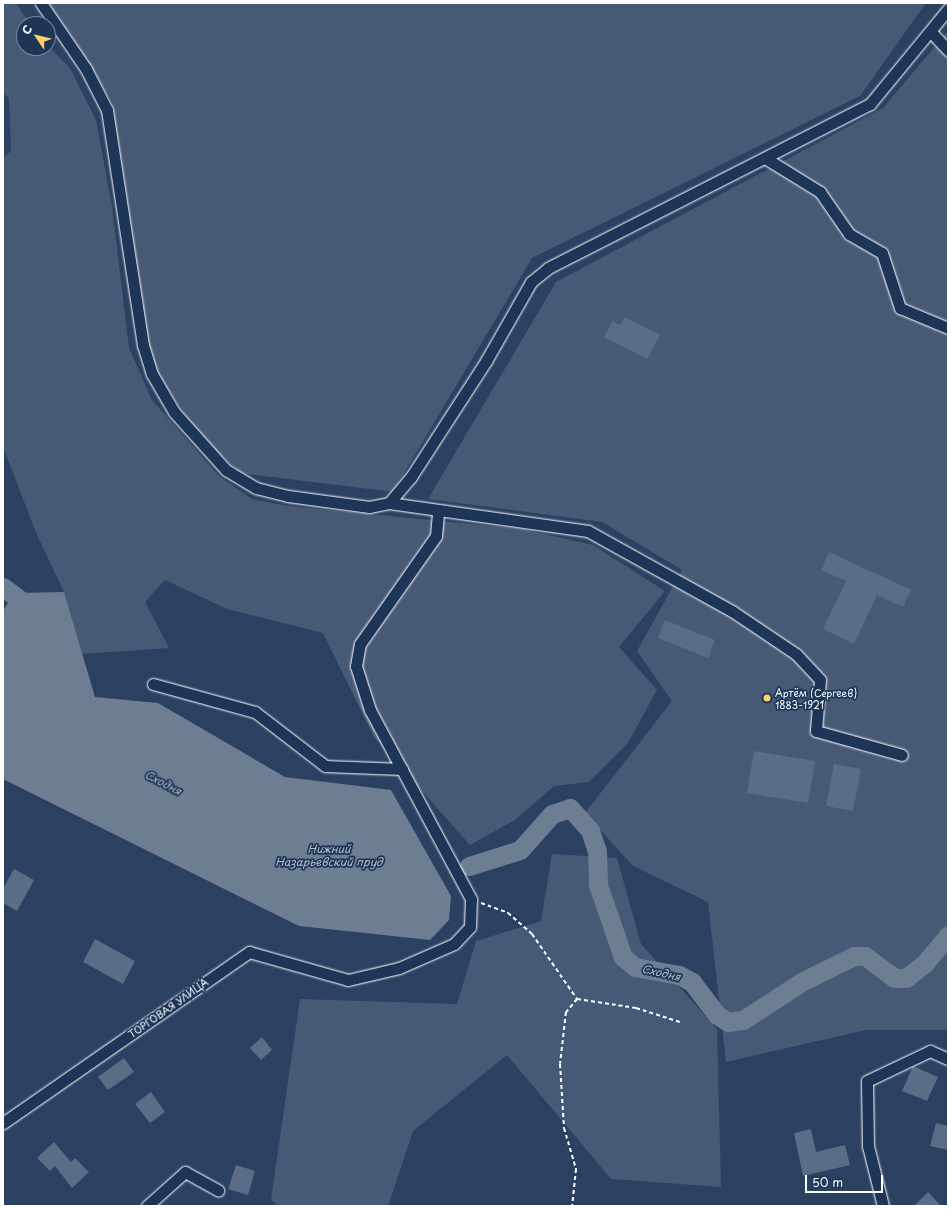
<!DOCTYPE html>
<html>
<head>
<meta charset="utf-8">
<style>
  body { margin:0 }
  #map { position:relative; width:951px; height:1209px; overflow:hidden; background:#2a4161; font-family:"Playpen Sans",sans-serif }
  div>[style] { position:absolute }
  .green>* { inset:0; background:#465975 }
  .water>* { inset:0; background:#6d7d92 }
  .river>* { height:19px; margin:-9.5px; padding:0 9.5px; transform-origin:9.5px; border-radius:9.5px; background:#6d7d92 }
  .building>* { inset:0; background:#5b6c86 }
  .path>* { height:2px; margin-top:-1px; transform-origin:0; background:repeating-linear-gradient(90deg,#fff 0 4px,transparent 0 7px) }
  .roads { filter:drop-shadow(0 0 1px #fff) drop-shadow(0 0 1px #fff) }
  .minor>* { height:11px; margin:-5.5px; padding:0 5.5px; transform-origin:5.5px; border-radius:5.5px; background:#1d3557 }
  .dots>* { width:11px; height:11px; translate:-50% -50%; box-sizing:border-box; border:2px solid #1d3557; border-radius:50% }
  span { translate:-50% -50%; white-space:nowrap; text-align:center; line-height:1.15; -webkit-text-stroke:3.5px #1d3557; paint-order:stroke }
  .poi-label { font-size:10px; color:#fff }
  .left { translate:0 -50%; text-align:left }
  .street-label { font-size:10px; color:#fff }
  .water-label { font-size:11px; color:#b6bec8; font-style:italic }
  .frame { position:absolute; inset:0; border:4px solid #fff; pointer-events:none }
  .north { position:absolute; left:16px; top:16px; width:40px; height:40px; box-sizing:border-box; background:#1d3557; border:1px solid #77869a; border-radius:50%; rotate:305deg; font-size:11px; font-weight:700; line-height:16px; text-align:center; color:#fff }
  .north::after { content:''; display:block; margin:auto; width:14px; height:18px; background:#ffd166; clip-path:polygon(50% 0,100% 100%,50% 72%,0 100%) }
  .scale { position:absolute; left:805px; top:1175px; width:78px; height:18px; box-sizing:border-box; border:2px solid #fff; border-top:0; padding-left:5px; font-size:12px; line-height:14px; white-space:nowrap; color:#fff; -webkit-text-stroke:3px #1d3557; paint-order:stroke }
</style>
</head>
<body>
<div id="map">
  <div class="green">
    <i style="clip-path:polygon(3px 3px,16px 3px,30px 24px,24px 24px,24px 48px,48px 46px,70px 68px,96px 120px,112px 206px,129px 348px,152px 400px,219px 476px,252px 499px,288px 506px,522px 529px,593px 545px,665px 591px,619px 647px,657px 690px,628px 743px,589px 782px,554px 786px,515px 820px,470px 845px,374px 737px,323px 633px,227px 609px,165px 580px,145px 602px,169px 648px,82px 654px,64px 592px,37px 535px,3px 447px,3px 158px,11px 151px,9px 99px,3px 92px)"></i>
    <i style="clip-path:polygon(45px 3px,926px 3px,860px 96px,532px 258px,393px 492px,240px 473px,195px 431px,148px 357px,112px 101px)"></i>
    <i style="clip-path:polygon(948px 31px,948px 1030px,866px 1030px,726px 1062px,708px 902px,633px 866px,585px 813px,672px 701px,637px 651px,682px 570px,602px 522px,428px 499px,556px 282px,883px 108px)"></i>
    <i style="clip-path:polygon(552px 854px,617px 858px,641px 944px,717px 1029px,721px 1187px,611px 1179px,507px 1055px,413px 1131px,388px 1206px,278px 1206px,271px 1199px,300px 999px,457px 1004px,476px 941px,541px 921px)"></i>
  </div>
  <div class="water">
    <i style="clip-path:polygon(64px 592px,95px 697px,158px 703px,285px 777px,391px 790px,451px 896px,449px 920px,430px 940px,299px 926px,3px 779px,3px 611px,14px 593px)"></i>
  </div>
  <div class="river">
    <i style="left:3px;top:587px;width:38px;rotate:37deg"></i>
    <i style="left:469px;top:866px;width:53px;rotate:-17.4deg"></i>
    <i style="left:520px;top:850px;width:48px;rotate:-48.4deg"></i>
    <i style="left:552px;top:814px;width:19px;rotate:-18deg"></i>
    <i style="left:570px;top:808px;width:30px;rotate:48deg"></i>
    <i style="left:590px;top:830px;width:22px;rotate:72deg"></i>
    <i style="left:597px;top:851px;width:34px;rotate:88deg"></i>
    <i style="left:598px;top:885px;width:76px;rotate:70.9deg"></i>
    <i style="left:623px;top:957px;width:16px;rotate:40deg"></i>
    <i style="left:635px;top:967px;width:45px;rotate:10.3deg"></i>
    <i style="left:679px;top:975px;width:15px;rotate:28deg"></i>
    <i style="left:692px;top:982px;width:41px;rotate:52.9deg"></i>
    <i style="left:717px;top:1015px;width:13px;rotate:32deg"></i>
    <i style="left:728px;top:1022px;width:15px;rotate:-8deg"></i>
    <i style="left:743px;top:1020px;width:72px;rotate:-33deg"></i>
    <i style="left:803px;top:981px;width:57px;rotate:-26.1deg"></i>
    <i style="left:854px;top:956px;width:11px"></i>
    <i style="left:865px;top:956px;width:36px;rotate:37deg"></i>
    <i style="left:894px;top:978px;width:12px"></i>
    <i style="left:906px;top:978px;width:23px;rotate:-38deg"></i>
    <i style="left:924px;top:964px;width:38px;rotate:-50deg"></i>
  </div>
  <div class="building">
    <i style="clip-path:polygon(625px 317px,660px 335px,647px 359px,604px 337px,612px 321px,620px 325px)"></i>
    <i style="clip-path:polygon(829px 552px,911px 590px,903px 607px,877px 595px,854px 644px,823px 629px,846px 581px,821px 570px)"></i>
    <i style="clip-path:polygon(665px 620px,715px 640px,708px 658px,658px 638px)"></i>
    <i style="clip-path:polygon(754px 751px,815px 761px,808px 803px,747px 793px)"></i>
    <i style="clip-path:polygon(834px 764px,861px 769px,853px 811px,826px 806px)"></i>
    <i style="clip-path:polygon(14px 869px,34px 880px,17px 911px,3px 903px,3px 889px)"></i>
    <i style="clip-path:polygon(95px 939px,135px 961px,123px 984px,83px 962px)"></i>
    <i style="clip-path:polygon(262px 1037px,272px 1050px,261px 1060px,250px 1048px)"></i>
    <i style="clip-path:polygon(124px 1058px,134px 1072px,108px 1090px,98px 1077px)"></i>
    <i style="clip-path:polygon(913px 1066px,938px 1077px,927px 1101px,902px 1091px)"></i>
    <i style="clip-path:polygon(151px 1092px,165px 1112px,150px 1123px,135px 1104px)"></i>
    <i style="clip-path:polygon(936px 1123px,948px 1126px,948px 1150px,930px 1146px)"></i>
    <i style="clip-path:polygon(811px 1129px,816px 1152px,845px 1145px,850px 1165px,803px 1176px,794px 1133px)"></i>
    <i style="clip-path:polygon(54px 1142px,71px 1162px,75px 1158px,89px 1172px,72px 1188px,55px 1166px,50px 1171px,37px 1158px)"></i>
    <i style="clip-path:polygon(236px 1165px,255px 1171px,248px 1195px,228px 1189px)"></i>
    <i style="clip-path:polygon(928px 1192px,941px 1206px,914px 1206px)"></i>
  </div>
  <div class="path">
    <i style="left:481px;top:903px;width:29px;rotate:20deg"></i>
    <i style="left:508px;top:913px;width:32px;rotate:41deg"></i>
    <i style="left:532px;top:934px;width:79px;rotate:55.3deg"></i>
    <i style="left:577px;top:999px;width:17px;rotate:130deg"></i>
    <i style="left:566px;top:1012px;width:52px;rotate:96.6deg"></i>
    <i style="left:560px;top:1064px;width:64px;rotate:86.4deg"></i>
    <i style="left:564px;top:1128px;width:43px;rotate:73.7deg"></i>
    <i style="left:576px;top:1169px;width:37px;rotate:96deg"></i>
    <i style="left:577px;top:999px;width:60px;rotate:8.7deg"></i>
    <i style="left:636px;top:1008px;width:46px;rotate:17.7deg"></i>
  </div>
  <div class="roads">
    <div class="minor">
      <i style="left:41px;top:3px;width:80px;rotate:55.7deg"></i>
      <i style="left:86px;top:69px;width:46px;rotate:62.9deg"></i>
      <i style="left:107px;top:110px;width:238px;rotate:81.3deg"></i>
      <i style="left:143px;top:345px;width:30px;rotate:73deg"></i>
      <i style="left:152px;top:374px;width:44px;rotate:59.9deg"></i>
      <i style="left:174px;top:412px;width:78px;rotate:48.1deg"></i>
      <i style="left:226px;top:470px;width:35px;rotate:31deg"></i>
      <i style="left:256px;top:488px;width:33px;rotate:14deg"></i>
      <i style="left:288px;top:496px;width:82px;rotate:7.7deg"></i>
      <i style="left:369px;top:507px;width:20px;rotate:-11deg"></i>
      <i style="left:389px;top:503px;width:201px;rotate:8deg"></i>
      <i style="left:588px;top:531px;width:165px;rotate:29.1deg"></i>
      <i style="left:732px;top:611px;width:77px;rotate:33.9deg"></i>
      <i style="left:796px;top:654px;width:35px;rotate:47deg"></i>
      <i style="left:820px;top:680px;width:51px;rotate:94.5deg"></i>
      <i style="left:816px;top:731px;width:89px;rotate:15.6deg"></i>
      <i style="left:931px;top:32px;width:25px;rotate:47deg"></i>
      <i style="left:765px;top:158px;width:65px;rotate:31.7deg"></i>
      <i style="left:820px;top:192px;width:51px;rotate:55.4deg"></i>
      <i style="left:849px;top:234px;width:38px;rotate:30deg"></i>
      <i style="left:882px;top:253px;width:58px;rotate:71.9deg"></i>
      <i style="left:900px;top:308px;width:52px;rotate:22.6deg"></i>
      <i style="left:389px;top:503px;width:34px;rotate:-50deg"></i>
      <i style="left:411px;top:477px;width:138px;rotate:-57.1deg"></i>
      <i style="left:486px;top:361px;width:91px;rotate:-60.3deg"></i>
      <i style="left:531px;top:282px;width:22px;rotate:-39deg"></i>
      <i style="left:548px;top:268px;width:361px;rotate:-27deg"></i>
      <i style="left:870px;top:104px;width:123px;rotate:-50.6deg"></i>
      <i style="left:153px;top:684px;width:106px;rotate:15.4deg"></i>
      <i style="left:255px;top:712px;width:88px;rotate:37.6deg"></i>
      <i style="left:325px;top:766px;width:77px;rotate:2.2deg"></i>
      <i style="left:3px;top:1123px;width:300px;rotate:-34.8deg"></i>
      <i style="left:249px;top:952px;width:103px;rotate:15.8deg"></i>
      <i style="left:348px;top:980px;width:52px;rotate:-13.2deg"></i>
      <i style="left:399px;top:968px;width:60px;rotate:-23.6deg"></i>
      <i style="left:454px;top:944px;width:23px;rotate:-47deg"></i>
      <i style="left:470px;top:927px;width:28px;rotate:-88deg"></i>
      <i style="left:471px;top:899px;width:214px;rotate:-118.1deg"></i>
      <i style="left:370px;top:710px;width:46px;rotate:-107.7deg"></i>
      <i style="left:356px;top:666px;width:22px;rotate:-80deg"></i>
      <i style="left:360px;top:644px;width:132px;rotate:-54.9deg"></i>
      <i style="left:436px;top:536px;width:25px;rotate:-85deg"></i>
      <i style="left:147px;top:1206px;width:51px;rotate:-41.8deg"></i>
      <i style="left:185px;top:1172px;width:38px;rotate:29deg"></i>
      <i style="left:883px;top:1206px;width:62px;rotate:-104deg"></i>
      <i style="left:868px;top:1146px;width:65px;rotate:-90.9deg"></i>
      <i style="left:867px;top:1081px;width:70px;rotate:-25.5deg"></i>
      <i style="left:930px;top:1051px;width:20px;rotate:24deg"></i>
    </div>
  </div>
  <div class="dots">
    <i style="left:767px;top:698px;background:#ffd166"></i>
  </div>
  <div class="poi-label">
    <span class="left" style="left:775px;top:698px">Артём (Сергеев)<br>1883-1921</span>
  </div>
  <div class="street-label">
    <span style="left:168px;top:1008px;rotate:-35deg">ТОРГОВАЯ УЛИЦА</span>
  </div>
  <div class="water-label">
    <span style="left:163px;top:783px;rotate:28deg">Сходня</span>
    <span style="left:329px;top:856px">Нижний<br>Назарьевский пруд</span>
    <span style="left:661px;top:973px;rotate:13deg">Сходня</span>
  </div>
  <div class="frame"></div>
  <div class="north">С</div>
  <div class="scale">50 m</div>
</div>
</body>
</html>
